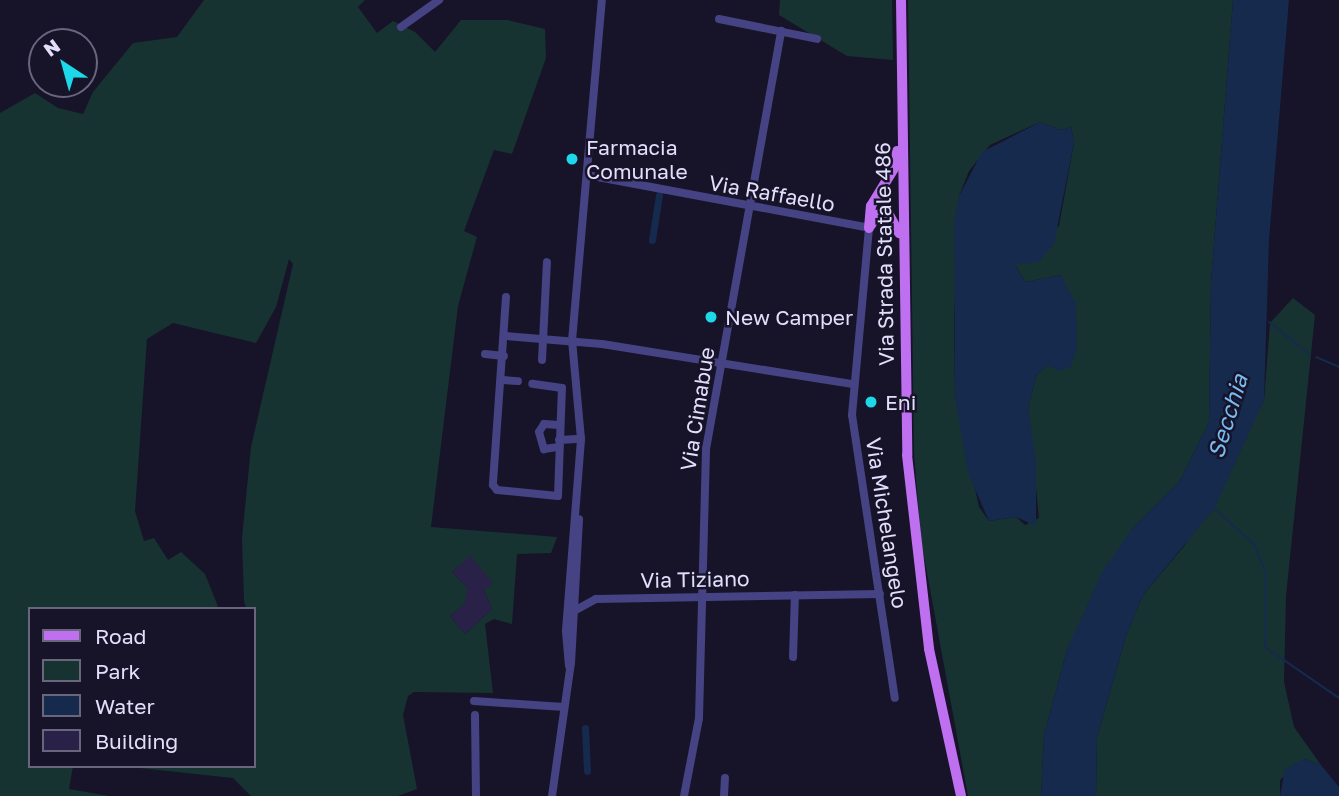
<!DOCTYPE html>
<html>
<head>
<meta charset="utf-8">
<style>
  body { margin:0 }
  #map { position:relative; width:1339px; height:796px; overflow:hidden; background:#171329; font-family:"Golos Text",sans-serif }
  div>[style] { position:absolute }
  .green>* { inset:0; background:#173331 }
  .water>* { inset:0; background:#152a4c }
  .stream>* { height:2px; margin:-1px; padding:0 1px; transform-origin:1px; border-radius:1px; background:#152a4c }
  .canal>* { height:7px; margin:-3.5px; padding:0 3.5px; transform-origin:3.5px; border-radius:3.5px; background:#152a4c }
  .building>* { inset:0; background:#292148 }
  .minor>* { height:8px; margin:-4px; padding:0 4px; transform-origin:4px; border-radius:4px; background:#454383 }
  .major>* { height:10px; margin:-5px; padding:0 5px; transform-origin:5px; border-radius:5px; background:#bf70f1 }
  .dots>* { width:19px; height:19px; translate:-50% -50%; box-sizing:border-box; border:4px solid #171329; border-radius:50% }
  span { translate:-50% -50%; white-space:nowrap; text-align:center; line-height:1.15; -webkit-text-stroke:5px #171329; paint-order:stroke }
  .poi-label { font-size:21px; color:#e2dffc }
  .left { translate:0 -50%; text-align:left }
  .street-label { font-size:21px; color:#e2dffc }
  .water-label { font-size:23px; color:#77bbf2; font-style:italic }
  .legend { position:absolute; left:28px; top:607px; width:228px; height:161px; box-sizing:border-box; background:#171329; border:2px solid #68657d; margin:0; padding:9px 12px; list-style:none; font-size:21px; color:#e2dffc }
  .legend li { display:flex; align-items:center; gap:14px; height:35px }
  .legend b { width:35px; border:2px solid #68657d }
  .north { position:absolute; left:28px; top:28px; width:70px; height:70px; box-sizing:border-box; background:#171329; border:2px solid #68657d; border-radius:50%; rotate:324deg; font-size:19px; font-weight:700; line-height:28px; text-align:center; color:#e2dffc }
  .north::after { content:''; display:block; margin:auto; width:24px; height:32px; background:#1dd8e9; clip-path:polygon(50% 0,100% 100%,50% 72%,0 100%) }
</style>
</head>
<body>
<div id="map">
  <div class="green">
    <i style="clip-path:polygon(evenodd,204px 0,365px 0,358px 7px,377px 33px,393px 21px,415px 32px,435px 52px,461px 20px,507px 20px,545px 29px,546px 58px,512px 154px,494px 150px,464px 231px,477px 237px,458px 306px,431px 527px,557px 537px,551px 553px,517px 554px,512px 624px,494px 619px,485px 624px,493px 693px,414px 692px,408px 696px,403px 715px,417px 789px,398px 796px,251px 796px,233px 778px,121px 766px,254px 766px,254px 609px,246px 609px,244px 601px,242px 538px,251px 447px,293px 264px,289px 259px,276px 307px,256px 343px,173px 323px,147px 339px,135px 511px,144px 541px,154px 538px,168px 560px,181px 552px,205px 574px,219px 609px,30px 609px,30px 766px,73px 766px,69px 789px,109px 796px,0 796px,0 113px,35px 93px,58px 108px,83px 114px,93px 92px,133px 43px,177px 37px,204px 0,470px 557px,492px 609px,465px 634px,450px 616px,469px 601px,470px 590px,452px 572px,470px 557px)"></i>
    <i style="clip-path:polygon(780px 0,892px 0,893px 60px,847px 56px,779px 15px)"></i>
    <i style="clip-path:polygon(evenodd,908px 0,1233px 0,1211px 282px,1209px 422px,1180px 481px,1132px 529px,1067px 650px,1044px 735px,1041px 796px,968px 796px,921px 540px,914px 453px,908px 0,1040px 122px,1061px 130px,1071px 127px,1074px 142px,1059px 226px,1015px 264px,1025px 282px,1061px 275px,1048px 365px,1037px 374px,1028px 408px,1039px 518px,1025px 525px,1016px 517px,989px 521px,979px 507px,955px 396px,954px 319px,959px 196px,969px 171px,990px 145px,1040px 122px)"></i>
    <i style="clip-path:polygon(1293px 298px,1315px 315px,1286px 596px,1284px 682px,1294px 727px,1321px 765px,1304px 759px,1280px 780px,1280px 796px,1096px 796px,1097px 737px,1126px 636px,1143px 595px,1185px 545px,1264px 400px,1270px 323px)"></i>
  </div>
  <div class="water">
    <i style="clip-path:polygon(1233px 0,1289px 0,1269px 240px,1264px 400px,1214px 509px,1143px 595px,1126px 636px,1097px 737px,1096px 796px,1041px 796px,1044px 735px,1067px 650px,1103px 570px,1132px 529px,1180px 481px,1209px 422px,1211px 282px)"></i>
    <i style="clip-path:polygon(1040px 122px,1061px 130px,1071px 127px,1074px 142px,1054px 244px,1039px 262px,1015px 264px,1025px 282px,1061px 275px,1076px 304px,1077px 346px,1071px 367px,1059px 371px,1048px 365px,1037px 374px,1028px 408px,1036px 461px,1036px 526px,1016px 517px,989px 521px,968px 473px,955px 396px,954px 221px,959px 196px,982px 152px)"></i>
    <i style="clip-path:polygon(1304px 759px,1321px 765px,1339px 787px,1339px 796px,1280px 796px,1285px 769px)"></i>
  </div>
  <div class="stream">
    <i style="left:1269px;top:322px;width:51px;rotate:38.7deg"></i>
    <i style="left:1316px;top:357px;width:25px;rotate:23deg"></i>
    <i style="left:1214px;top:508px;width:54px;rotate:42deg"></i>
    <i style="left:1254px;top:544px;width:28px;rotate:67deg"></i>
    <i style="left:1265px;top:570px;width:77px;rotate:90deg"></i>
    <i style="left:1265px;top:647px;width:90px;rotate:34.6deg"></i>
  </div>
  <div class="canal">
    <i style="left:652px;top:240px;width:46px;rotate:-81.2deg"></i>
    <i style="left:585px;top:728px;width:43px;rotate:87.3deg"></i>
  </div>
  <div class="building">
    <i style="clip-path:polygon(470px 556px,493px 583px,484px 590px,492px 609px,465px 634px,450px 616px,465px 604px,467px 587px,452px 572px)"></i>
  </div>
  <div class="minor">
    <i style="left:719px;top:19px;width:100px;rotate:11.5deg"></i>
    <i style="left:401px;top:27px;width:47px;rotate:-35.4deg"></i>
    <i style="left:587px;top:175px;width:287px;rotate:10.6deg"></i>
    <i style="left:869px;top:228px;width:188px;rotate:95.2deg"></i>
    <i style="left:852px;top:415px;width:286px;rotate:81.4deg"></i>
    <i style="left:506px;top:297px;width:188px;rotate:94deg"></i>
    <i style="left:493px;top:485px;width:6px;rotate:51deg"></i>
    <i style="left:497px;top:490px;width:61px;rotate:5.6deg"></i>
    <i style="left:558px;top:496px;width:108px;rotate:-87.9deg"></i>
    <i style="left:562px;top:388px;width:30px;rotate:-172deg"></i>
    <i style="left:506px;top:336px;width:96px;rotate:4.8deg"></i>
    <i style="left:602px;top:344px;width:254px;rotate:9.1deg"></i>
    <i style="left:485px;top:354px;width:19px;rotate:6deg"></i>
    <i style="left:542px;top:360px;width:98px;rotate:-87.1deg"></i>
    <i style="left:502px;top:380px;width:16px;rotate:4deg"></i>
    <i style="left:559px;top:425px;width:15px;rotate:-176deg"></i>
    <i style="left:544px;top:424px;width:9px;rotate:122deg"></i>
    <i style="left:539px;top:432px;width:18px;rotate:74deg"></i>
    <i style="left:544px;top:449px;width:15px;rotate:-8deg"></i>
    <i style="left:559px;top:440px;width:22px;rotate:-3deg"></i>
    <i style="left:574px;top:611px;width:25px;rotate:-29deg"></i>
    <i style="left:596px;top:599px;width:284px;rotate:-1deg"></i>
    <i style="left:793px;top:657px;width:62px;rotate:-88.2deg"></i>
    <i style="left:569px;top:666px;width:36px;rotate:-95deg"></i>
    <i style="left:566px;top:630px;width:192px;rotate:-85.5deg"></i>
    <i style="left:581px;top:439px;width:98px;rotate:-95.2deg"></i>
    <i style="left:572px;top:341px;width:342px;rotate:-85deg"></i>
    <i style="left:474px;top:701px;width:90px;rotate:3.8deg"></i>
    <i style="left:475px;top:715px;width:81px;rotate:89.3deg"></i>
    <i style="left:552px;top:796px;width:134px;rotate:-81.9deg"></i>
    <i style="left:571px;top:663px;width:144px;rotate:-86.8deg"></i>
    <i style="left:684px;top:796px;width:79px;rotate:-79.1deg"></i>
    <i style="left:699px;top:718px;width:269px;rotate:-88.5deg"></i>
    <i style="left:706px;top:449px;width:425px;rotate:-79.8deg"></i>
    <i style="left:724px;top:796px;width:18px;rotate:-87deg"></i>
  </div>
  <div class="major">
    <i style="left:901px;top:0;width:455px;rotate:89.2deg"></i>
    <i style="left:907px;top:455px;width:195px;rotate:83.5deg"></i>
    <i style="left:929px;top:649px;width:150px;rotate:77.7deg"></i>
    <i style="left:871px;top:225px;width:11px;rotate:-63deg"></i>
    <i style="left:876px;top:215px;width:12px;rotate:-9deg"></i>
    <i style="left:888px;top:213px;width:23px;rotate:61deg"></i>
    <i style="left:869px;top:228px;width:22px;rotate:-85deg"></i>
    <i style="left:871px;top:206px;width:48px;rotate:-58.6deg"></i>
    <i style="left:896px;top:165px;width:14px;rotate:-86deg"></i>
  </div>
  <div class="dots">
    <i style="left:572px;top:159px;background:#1dd8e9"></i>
    <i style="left:711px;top:317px;background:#1dd8e9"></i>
    <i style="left:871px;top:402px;background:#1dd8e9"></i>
  </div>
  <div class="poi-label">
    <span class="left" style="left:586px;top:159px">Farmacia<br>Comunale</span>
    <span class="left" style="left:725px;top:317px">New Camper</span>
    <span class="left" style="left:885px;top:402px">Eni</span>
  </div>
  <div class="street-label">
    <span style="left:772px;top:193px;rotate:10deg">Via Raffaello</span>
    <span style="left:884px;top:254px;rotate:-91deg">Via Strada Statale 486</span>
    <span style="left:697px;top:409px;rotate:-81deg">Via Cimabue</span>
    <span style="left:887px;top:523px;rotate:81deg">Via Michelangelo</span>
    <span style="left:695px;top:579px;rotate:-1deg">Via Tiziano</span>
  </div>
  <div class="water-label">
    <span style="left:1227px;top:416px;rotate:-73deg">Secchia</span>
  </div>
  <ul class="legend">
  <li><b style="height:9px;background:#bf70f1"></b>Road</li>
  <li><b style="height:19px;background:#173331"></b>Park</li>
  <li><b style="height:19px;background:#152a4c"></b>Water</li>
  <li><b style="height:19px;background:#292148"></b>Building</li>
  </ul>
  <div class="north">N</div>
</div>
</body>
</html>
